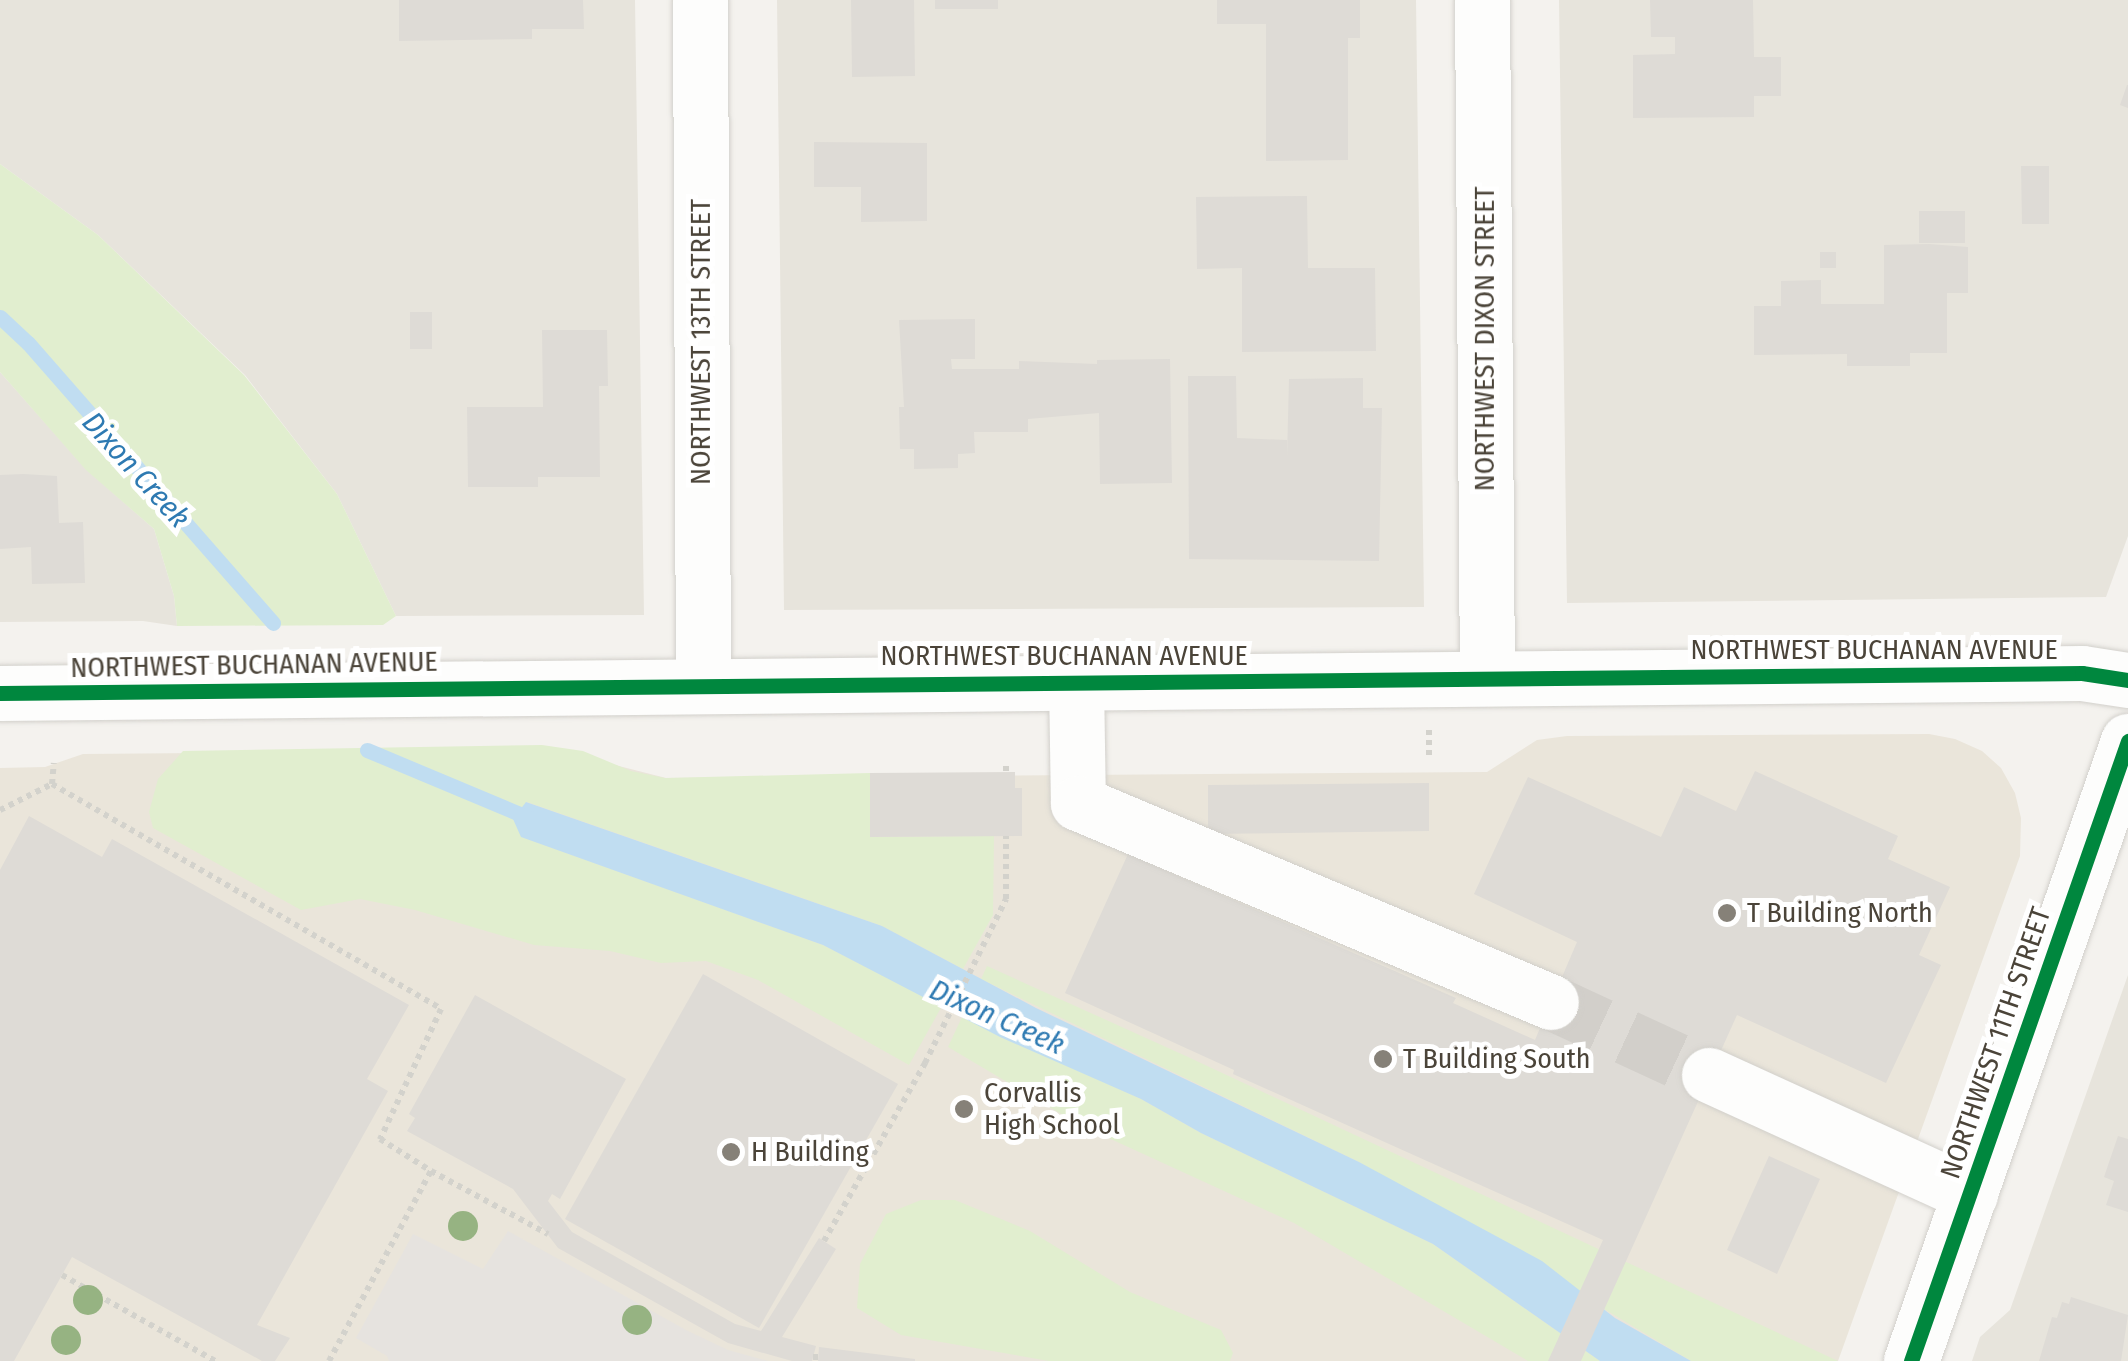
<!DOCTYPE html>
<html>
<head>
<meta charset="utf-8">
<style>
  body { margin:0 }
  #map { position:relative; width:2128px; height:1361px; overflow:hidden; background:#f4f2ee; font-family:"Fira Sans Condensed",sans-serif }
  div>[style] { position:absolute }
  .residential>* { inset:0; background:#e7e4dc }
  .education>* { inset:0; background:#eae5da }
  .green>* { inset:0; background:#e1eecf }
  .parking>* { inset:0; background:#e6e3df }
  .water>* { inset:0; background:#c0ddf1 }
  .stream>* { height:15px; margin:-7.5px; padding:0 7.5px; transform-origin:7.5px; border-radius:7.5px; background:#c0ddf1 }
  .building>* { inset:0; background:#dedbd6 }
  .minor-tunnel>* { height:55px; margin-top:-27.5px; transform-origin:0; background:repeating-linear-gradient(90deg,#d2cfca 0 55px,transparent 0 83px) }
  .path>* { height:6px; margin-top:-3px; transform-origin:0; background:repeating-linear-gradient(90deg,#d3d2cc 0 5px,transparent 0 10px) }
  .roads { filter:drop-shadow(0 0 2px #d2d0cb) drop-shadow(0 0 2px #d2d0cb) }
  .minor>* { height:55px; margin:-27.5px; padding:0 27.5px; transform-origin:27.5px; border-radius:27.5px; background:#fdfdfc }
  .cycleway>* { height:15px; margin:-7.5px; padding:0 7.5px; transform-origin:7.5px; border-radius:7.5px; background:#00873e }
  .trees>* { width:30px; height:30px; margin:-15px; border-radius:50%; background:#96b382 }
  .dots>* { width:28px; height:28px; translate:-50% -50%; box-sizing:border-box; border:5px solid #fff; border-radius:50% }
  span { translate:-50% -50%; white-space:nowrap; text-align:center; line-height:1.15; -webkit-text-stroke:10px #fff; paint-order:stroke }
  .street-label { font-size:28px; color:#4b4439 }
  .poi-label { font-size:28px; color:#4b4439 }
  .left { translate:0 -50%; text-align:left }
  .water-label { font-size:30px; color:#2e7ab2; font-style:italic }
</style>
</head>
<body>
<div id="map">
  <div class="residential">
    <i style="clip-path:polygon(0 0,635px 0,644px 615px,396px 616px,337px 494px,245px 375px,98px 235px,0 164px)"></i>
    <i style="clip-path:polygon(777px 0,1416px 0,1424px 607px,784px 610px)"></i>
    <i style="clip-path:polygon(1559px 0,2128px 0,2128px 536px,2106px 597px,1567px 603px)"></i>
    <i style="clip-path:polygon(0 372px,86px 469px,154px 529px,174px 596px,177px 626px,143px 621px,0 622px)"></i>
    <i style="clip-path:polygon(2128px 975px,2128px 1361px,1972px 1361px,1980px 1337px,2010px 1310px)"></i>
  </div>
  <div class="education">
    <i style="clip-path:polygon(1929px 734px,1955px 739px,1982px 751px,2001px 768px,2015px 793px,2021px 818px,2020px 856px,1838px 1361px,0 1361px,0 768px,45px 767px,83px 754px,556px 750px,666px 778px,1487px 772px,1537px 740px,1567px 736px)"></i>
  </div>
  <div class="green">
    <i style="clip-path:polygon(0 164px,98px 235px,244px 375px,337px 494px,396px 616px,383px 625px,177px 626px,174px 596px,154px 529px,86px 470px,0 372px)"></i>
    <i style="clip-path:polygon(542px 745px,583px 751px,631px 771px,665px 778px,870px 773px,870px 837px,994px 836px,993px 915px,963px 969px,882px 926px,527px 802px,513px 819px,522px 837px,823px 945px,942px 1006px,909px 1065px,758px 980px,706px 961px,661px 963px,610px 951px,534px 945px,415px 910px,360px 899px,301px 910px,153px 828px,149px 812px,158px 779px,183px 751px)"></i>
    <i style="clip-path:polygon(987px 966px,1188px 1057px,1838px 1361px,1691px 1361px,1359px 1162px,981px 979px)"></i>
    <i style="clip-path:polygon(962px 1017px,1141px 1099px,1201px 1133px,1433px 1244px,1600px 1361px,1528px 1361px,1294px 1223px,1078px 1124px,948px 1047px)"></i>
    <i style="clip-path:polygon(921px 1200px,955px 1200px,1030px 1231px,1130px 1292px,1221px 1330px,1233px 1353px,1230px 1361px,1049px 1361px,901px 1335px,857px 1308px,860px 1264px,886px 1214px)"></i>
  </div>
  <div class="parking">
    <i style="clip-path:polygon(508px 1231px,686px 1330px,728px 1350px,768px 1361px,389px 1361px,387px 1356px,356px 1338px,413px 1234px,483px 1269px)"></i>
  </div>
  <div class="water">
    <i style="clip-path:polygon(526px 802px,882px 926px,1036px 1008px,1359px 1162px,1542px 1261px,1615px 1318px,1691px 1361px,1600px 1361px,1433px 1244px,1201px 1133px,1141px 1099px,1000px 1037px,823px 945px,521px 837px,513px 819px)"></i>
  </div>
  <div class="stream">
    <i style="left:0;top:317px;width:38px;rotate:43deg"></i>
    <i style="left:28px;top:343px;width:372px;rotate:48.8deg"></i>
    <i style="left:367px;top:750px;width:181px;rotate:22.7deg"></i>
  </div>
  <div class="building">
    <i style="clip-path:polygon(399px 0,583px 0,584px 29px,532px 29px,532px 39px,399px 41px)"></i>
    <i style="clip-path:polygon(851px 0,914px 0,915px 76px,852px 77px)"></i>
    <i style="clip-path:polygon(935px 0,998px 0,998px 9px,935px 9px)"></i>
    <i style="clip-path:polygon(1217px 0,1360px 0,1360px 38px,1348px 38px,1348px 160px,1266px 161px,1266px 24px,1217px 24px)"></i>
    <i style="clip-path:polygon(1650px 0,1753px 0,1754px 57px,1781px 57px,1781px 96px,1754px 96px,1754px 117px,1633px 118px,1633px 55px,1675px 54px,1675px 37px,1651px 37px)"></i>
    <i style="clip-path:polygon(2127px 85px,2128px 85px,2128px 108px,2120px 105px)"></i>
    <i style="clip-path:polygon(814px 142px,927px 143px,927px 221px,861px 222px,861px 187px,814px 187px)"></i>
    <i style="clip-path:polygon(2021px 166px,2049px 166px,2049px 224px,2022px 224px)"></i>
    <i style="clip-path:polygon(1307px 196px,1308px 268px,1375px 268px,1376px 351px,1242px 352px,1242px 268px,1197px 269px,1196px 197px)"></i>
    <i style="clip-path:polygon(1919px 211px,1965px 211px,1965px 243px,1919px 243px)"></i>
    <i style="clip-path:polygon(1929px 244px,1968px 247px,1968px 293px,1947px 293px,1947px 353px,1910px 353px,1910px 366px,1847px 366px,1847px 354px,1754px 355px,1754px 306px,1781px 306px,1781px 281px,1821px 280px,1821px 304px,1884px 304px,1884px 245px)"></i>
    <i style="clip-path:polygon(1820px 252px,1836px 252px,1836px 268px,1820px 268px)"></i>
    <i style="clip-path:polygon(410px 312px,432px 312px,432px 349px,410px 349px)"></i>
    <i style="clip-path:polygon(975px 319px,975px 359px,951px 359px,952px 369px,1019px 369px,1019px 361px,1097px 364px,1097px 360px,1170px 359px,1172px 483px,1100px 484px,1099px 413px,1028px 419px,1028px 432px,974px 432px,975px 453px,958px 454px,958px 468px,914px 469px,914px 449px,900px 449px,899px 407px,904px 407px,899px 320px)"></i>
    <i style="clip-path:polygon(542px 330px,607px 330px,608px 386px,599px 386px,600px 477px,538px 477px,538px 487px,468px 487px,467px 407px,543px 407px)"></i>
    <i style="clip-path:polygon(1188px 376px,1236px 376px,1237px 438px,1287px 440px,1287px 457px,1289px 379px,1363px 378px,1363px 408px,1382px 408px,1379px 561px,1189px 559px)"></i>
    <i style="clip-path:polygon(23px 474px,57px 476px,59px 523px,83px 522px,85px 583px,32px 584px,31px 547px,0 549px,0 475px)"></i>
    <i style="clip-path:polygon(1755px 771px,1898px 836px,1888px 859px,1950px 887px,1919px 955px,1941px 965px,1886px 1083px,1737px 1015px,1581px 1361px,1548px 1361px,1603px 1240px,1233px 1074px,1234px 1070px,1065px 993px,1128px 854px,1456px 998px,1453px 1003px,1535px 1040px,1577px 942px,1474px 894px,1528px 777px,1661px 837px,1684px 787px,1736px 811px)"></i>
    <i style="clip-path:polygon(1015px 772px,1015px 788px,1022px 788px,1022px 836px,870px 837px,870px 773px)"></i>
    <i style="clip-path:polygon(1429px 783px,1429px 831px,1208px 834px,1208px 785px)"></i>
    <i style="clip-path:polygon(29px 816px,102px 857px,112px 839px,409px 1005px,367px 1079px,388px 1091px,257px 1325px,290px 1338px,275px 1361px,262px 1361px,72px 1257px,14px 1361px,0 1361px,0 870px)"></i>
    <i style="clip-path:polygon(703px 974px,898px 1084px,759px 1328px,565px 1219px)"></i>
    <i style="clip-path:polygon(475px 995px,626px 1079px,560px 1199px,552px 1194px,548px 1201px,572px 1232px,735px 1324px,761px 1331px,819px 1238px,836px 1249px,782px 1337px,816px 1346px,812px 1361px,792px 1361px,728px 1343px,558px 1248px,513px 1189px,407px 1131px,415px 1118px,409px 1114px)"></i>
    <i style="clip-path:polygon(2118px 1136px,2128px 1139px,2128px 1212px,2106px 1205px,2114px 1181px,2104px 1177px)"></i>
    <i style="clip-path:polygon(1769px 1156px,1820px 1179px,1777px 1274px,1727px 1250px)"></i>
    <i style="clip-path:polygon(2071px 1297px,2128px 1315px,2121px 1361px,2039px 1361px,2052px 1317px,2057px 1318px,2062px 1302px,2069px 1304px)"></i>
    <i style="clip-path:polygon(819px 1347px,915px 1359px,915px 1361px,818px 1361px)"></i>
  </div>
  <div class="minor-tunnel">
    <i style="left:1551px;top:1002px;width:174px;rotate:24.8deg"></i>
  </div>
  <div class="path">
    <i style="left:1429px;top:730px;width:30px;rotate:90deg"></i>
    <i style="left:1006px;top:766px;width:6px;rotate:90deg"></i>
    <i style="left:52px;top:784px;width:449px;rotate:30deg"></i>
    <i style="left:441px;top:1009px;width:144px;rotate:115.1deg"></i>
    <i style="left:380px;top:1139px;width:60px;rotate:32.1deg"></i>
    <i style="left:0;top:810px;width:58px;rotate:-26.6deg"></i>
    <i style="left:52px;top:784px;width:21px;rotate:-85deg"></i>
    <i style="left:824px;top:1241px;width:205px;rotate:-60.4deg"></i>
    <i style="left:925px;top:1063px;width:183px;rotate:-63.7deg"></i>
    <i style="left:1006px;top:899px;width:63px;rotate:-90deg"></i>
    <i style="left:62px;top:1275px;width:176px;rotate:29.3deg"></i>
    <i style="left:813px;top:1357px;width:5px"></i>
    <i style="left:329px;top:1361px;width:216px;rotate:-61.8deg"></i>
    <i style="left:431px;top:1171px;width:133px;rotate:28.3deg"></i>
  </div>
  <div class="roads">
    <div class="minor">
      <i style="left:700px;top:0;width:684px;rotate:89.75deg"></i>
      <i style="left:1482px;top:0;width:677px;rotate:89.58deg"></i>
      <i style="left:1076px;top:681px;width:122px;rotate:89.1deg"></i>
      <i style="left:1078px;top:803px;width:513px;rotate:22.82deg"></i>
      <i style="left:0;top:693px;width:2082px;rotate:-0.55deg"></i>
      <i style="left:2082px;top:673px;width:47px;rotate:8.7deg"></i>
      <i style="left:1709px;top:1075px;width:287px;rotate:24.5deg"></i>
      <i style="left:1911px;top:1361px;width:657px;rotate:-70.71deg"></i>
    </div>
  </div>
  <div class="cycleway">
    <i style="left:0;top:693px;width:2082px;rotate:-0.55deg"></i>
    <i style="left:2082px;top:673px;width:47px;rotate:8.7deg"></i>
    <i style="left:1911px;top:1361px;width:657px;rotate:-70.71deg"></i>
  </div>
  <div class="trees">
    <i style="left:463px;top:1226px"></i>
    <i style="left:88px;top:1300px"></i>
    <i style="left:637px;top:1320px"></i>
    <i style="left:66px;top:1340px"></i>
  </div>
  <div class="dots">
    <i style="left:1727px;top:913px;background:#868178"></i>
    <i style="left:1383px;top:1059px;background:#868178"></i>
    <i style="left:964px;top:1109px;background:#868178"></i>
    <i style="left:731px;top:1152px;background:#868178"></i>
  </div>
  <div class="street-label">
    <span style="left:1485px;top:339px;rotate:-90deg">NORTHWEST DIXON STREET</span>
    <span style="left:701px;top:342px;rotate:-90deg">NORTHWEST 13TH STREET</span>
    <span style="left:1874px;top:650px">NORTHWEST BUCHANAN AVENUE</span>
    <span style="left:1064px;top:656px">NORTHWEST BUCHANAN AVENUE</span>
    <span style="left:254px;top:665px;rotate:-1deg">NORTHWEST BUCHANAN AVENUE</span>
    <span style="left:1996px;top:1043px;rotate:-71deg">NORTHWEST 11TH STREET</span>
  </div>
  <div class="poi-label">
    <span class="left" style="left:1747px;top:913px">T Building North</span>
    <span class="left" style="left:1403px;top:1059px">T Building South</span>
    <span class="left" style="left:984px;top:1109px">Corvallis<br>High School</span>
    <span class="left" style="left:751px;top:1152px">H Building</span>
  </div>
  <div class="water-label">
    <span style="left:136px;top:470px;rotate:48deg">Dixon Creek</span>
    <span style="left:997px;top:1017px;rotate:24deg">Dixon Creek</span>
  </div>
</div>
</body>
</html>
